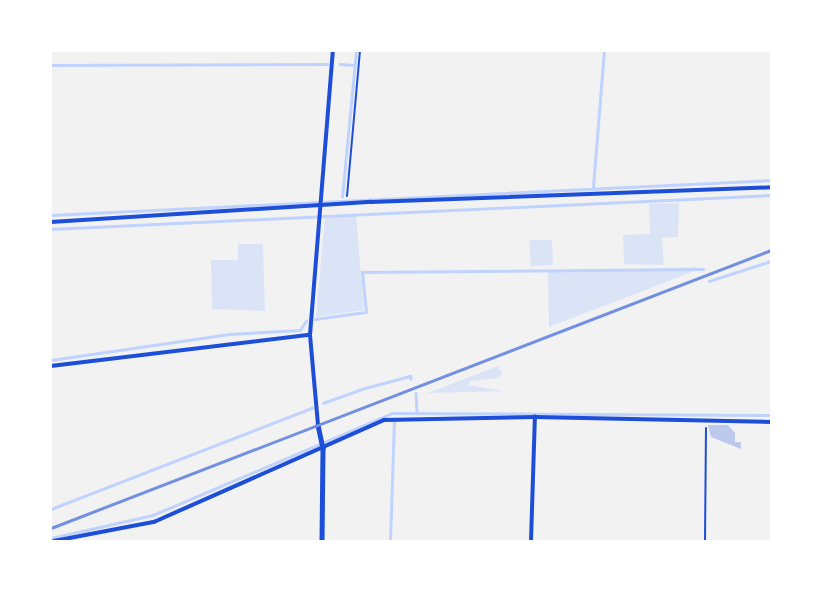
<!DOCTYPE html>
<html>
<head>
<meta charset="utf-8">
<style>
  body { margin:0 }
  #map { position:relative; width:822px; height:592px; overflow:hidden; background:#f2f2f2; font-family:Arial,sans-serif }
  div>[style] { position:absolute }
  .green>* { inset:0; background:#dbe4f7 }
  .stream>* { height:2.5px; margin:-1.25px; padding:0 1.25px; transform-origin:1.25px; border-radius:1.25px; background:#bfd3fe }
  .building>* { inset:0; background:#bdc9ec }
  .path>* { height:2px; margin:-1px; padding:0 1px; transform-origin:1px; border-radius:1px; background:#1d4ed8 }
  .minor>* { height:3.5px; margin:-1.75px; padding:0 1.75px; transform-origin:1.75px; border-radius:1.75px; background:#1d4ed8 }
  .tertiary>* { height:4.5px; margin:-2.25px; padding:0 2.25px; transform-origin:2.25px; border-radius:2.25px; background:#1d4ed8 }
  .rail>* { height:2.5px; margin:-1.25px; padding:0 1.25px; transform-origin:1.25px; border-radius:1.25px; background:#7290e2 }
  span { translate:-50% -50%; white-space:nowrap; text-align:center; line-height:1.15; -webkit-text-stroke:7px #fff; paint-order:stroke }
  .frame { position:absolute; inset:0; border:52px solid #fff; pointer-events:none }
</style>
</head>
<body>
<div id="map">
  <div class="green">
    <i style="clip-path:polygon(679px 203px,678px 237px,662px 238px,664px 265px,624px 264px,623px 235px,650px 234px,649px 204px)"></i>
    <i style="clip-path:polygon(356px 215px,364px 310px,316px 317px,325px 216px)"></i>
    <i style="clip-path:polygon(529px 240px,552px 240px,553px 265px,531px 266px)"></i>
    <i style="clip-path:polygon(238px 244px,263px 244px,265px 311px,212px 309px,211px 260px,238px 260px)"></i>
    <i style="clip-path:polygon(697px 267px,700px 269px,549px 327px,548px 272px)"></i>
    <i style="clip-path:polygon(498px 366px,502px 373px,499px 378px,471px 381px,468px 385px,504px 391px,428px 393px)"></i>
  </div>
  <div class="stream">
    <i style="left:340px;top:64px;width:14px;rotate:4deg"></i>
    <i style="left:51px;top:65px;width:276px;rotate:-0.2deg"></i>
    <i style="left:593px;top:187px;width:136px;rotate:-85.4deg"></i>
    <i style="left:342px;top:197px;width:147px;rotate:-84.5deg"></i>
    <i style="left:51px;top:215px;width:721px;rotate:-2.78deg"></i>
    <i style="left:51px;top:229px;width:721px;rotate:-2.7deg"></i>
    <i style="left:709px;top:281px;width:65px;rotate:-17.9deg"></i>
    <i style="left:315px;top:319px;width:51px;rotate:-7.8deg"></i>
    <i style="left:366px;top:312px;width:40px;rotate:-95.7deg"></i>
    <i style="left:362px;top:272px;width:341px;rotate:-0.5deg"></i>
    <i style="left:51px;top:360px;width:180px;rotate:-8.3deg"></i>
    <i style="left:229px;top:334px;width:71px;rotate:-3.2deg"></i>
    <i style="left:300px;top:330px;width:11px;rotate:-56deg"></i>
    <i style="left:416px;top:393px;width:18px;rotate:87deg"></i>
    <i style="left:323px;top:403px;width:45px;rotate:-19.7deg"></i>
    <i style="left:365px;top:388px;width:47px;rotate:-14.9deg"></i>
    <i style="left:410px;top:376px;width:3px;rotate:72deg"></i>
    <i style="left:51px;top:509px;width:280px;rotate:-21.2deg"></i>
    <i style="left:51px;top:538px;width:105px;rotate:-12.7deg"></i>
    <i style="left:153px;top:515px;width:260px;rotate:-23.1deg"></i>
    <i style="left:392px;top:413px;width:379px;rotate:0.3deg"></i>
    <i style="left:390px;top:541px;width:119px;rotate:-88.1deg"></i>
  </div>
  <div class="building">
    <i style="clip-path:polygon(708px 425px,728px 425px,735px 433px,735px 442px,741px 442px,741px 449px,711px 437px)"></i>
  </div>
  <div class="path">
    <i style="left:347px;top:196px;width:146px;rotate:-84.9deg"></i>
    <i style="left:705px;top:541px;width:113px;rotate:-89.5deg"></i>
  </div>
  <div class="minor">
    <i style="left:51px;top:222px;width:321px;rotate:-3.6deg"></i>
    <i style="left:371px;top:202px;width:400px;rotate:-2.1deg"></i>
    <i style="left:51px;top:366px;width:260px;rotate:-6.9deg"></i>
    <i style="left:318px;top:425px;width:90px;rotate:-95.1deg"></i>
    <i style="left:310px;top:335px;width:285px;rotate:-85.4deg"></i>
    <i style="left:54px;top:541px;width:102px;rotate:-10.8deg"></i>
    <i style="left:154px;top:522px;width:252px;rotate:-23.9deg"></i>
    <i style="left:384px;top:420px;width:151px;rotate:-1.1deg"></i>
    <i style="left:535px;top:417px;width:236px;rotate:1.2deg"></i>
    <i style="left:531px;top:541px;width:124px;rotate:-88.2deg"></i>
  </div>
  <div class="tertiary">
    <i style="left:318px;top:425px;width:24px;rotate:78deg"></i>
    <i style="left:323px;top:448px;width:93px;rotate:90.6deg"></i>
  </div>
  <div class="rail">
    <i style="left:51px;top:528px;width:772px;rotate:-21.11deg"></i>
  </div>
  <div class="frame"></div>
</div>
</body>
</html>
